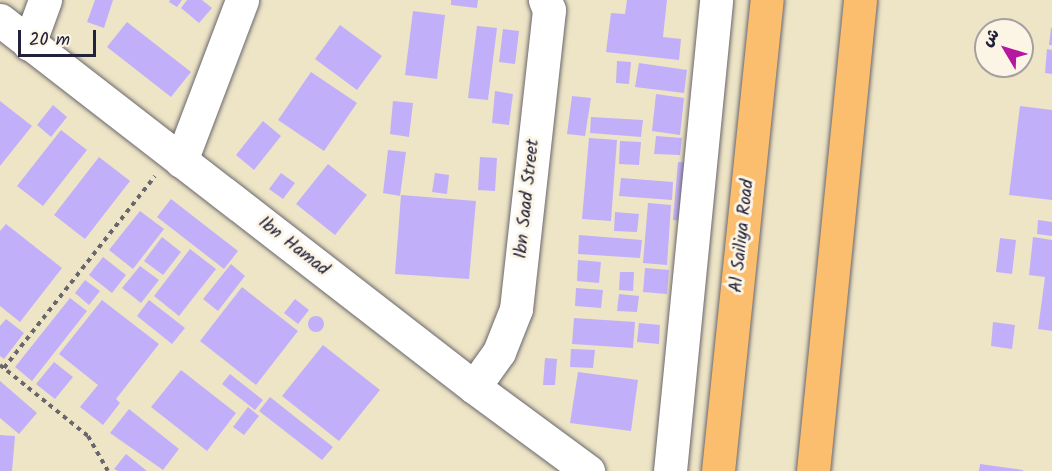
<!DOCTYPE html>
<html>
<head>
<meta charset="utf-8">
<style>
  body { margin:0 }
  #map { position:relative; width:1052px; height:471px; overflow:hidden; background:#eee5c6; font-family:Kalam,"Playpen Sans Arabic",sans-serif }
  div>[style] { position:absolute }
  .building>* { inset:0; background:#c2aff9 }
  .round { border-radius:50% }
  .path>* { height:4px; margin-top:-2px; transform-origin:0; background:repeating-linear-gradient(90deg,#69666c 0 4.5px,transparent 0 9px) }
  .roads { filter:drop-shadow(0 0 2px #69666c) drop-shadow(0 0 2px #69666c) }
  .minor>* { height:33px; margin:-16.5px; padding:0 16.5px; transform-origin:16.5px; border-radius:16.5px; background:#fff }
  .major>* { height:33px; margin:-16.5px; padding:0 16.5px; transform-origin:16.5px; border-radius:16.5px; background:#fbbd6e }
  span { translate:-50% -50%; white-space:nowrap; text-align:center; line-height:1.15; -webkit-text-stroke:6px #fcf5e5; paint-order:stroke }
  .street-label { font-size:18px; color:#22223b }
  .north { position:absolute; left:974px; top:18px; width:60px; height:60px; box-sizing:border-box; background:#fcf5e5; border:2px solid #a5a1a1; border-radius:50%; rotate:308deg; font-size:16px; font-weight:700; line-height:24px; text-align:center; color:#22223b }
  .north::after { content:''; display:block; margin:auto; width:21px; height:27px; background:#b5179e; clip-path:polygon(50% 0,100% 100%,50% 72%,0 100%) }
  .scale { position:absolute; left:18px; top:30px; width:78px; height:27px; box-sizing:border-box; border:3px solid #22223b; border-top:0; padding-left:8px; font-size:18px; line-height:21px; white-space:nowrap; color:#22223b; -webkit-text-stroke:4px #fcf5e5; paint-order:stroke }
</style>
</head>
<body>
<div id="map">
  <div class="building">
    <i style="clip-path:polygon(95px 0,113px 0,104px 28px,87px 22px)"></i>
    <i style="clip-path:polygon(170px 0,182px 0,177px 7px,169px 2px)"></i>
    <i style="clip-path:polygon(187px 0,202px 0,212px 8px,199px 23px,181px 8px)"></i>
    <i style="clip-path:polygon(451px 0,478px 0,477px 8px,451px 5px)"></i>
    <i style="clip-path:polygon(627px 0,667px 0,663px 37px,681px 39px,679px 60px,606px 52px,611px 13px,625px 14px)"></i>
    <i style="clip-path:polygon(413px 11px,445px 15px,437px 79px,405px 75px)"></i>
    <i style="clip-path:polygon(127px 22px,191px 72px,171px 97px,107px 47px)"></i>
    <i style="clip-path:polygon(340px 25px,382px 56px,357px 90px,315px 59px)"></i>
    <i style="clip-path:polygon(477px 26px,497px 28px,488px 100px,468px 98px)"></i>
    <i style="clip-path:polygon(1051px 28px,1052px 28px,1052px 45px,1049px 45px)"></i>
    <i style="clip-path:polygon(503px 29px,519px 31px,515px 64px,499px 62px)"></i>
    <i style="clip-path:polygon(1047px 49px,1052px 50px,1052px 74px,1045px 73px)"></i>
    <i style="clip-path:polygon(617px 61px,631px 62px,629px 84px,616px 83px)"></i>
    <i style="clip-path:polygon(639px 63px,687px 70px,684px 93px,635px 87px)"></i>
    <i style="clip-path:polygon(311px 72px,357px 103px,324px 151px,278px 120px)"></i>
    <i style="clip-path:polygon(495px 91px,513px 94px,509px 125px,492px 123px)"></i>
    <i style="clip-path:polygon(656px 94px,684px 98px,680px 135px,652px 131px)"></i>
    <i style="clip-path:polygon(572px 96px,591px 98px,585px 136px,567px 134px)"></i>
    <i style="clip-path:polygon(0 101px,32px 126px,0 166px)"></i>
    <i style="clip-path:polygon(393px 101px,413px 103px,409px 137px,390px 134px)"></i>
    <i style="clip-path:polygon(53px 105px,67px 117px,51px 137px,37px 125px)"></i>
    <i style="clip-path:polygon(1020px 106px,1052px 110px,1052px 200px,1009px 195px)"></i>
    <i style="clip-path:polygon(591px 117px,643px 120px,641px 137px,590px 133px)"></i>
    <i style="clip-path:polygon(263px 121px,281px 136px,254px 170px,236px 155px)"></i>
    <i style="clip-path:polygon(61px 130px,87px 150px,43px 206px,17px 186px)"></i>
    <i style="clip-path:polygon(656px 136px,682px 138px,680px 155px,654px 154px)"></i>
    <i style="clip-path:polygon(589px 138px,617px 140px,611px 221px,582px 219px)"></i>
    <i style="clip-path:polygon(620px 141px,641px 142px,639px 165px,619px 164px)"></i>
    <i style="clip-path:polygon(388px 150px,406px 152px,400px 196px,383px 193px)"></i>
    <i style="clip-path:polygon(99px 157px,130px 181px,85px 239px,54px 215px)"></i>
    <i style="clip-path:polygon(480px 157px,497px 158px,495px 191px,478px 190px)"></i>
    <i style="clip-path:polygon(678px 162px,693px 163px,689px 221px,673px 220px)"></i>
    <i style="clip-path:polygon(328px 164px,367px 195px,335px 235px,296px 204px)"></i>
    <i style="clip-path:polygon(281px 173px,295px 183px,283px 199px,269px 189px)"></i>
    <i style="clip-path:polygon(435px 173px,449px 175px,447px 194px,432px 192px)"></i>
    <i style="clip-path:polygon(621px 178px,673px 182px,672px 200px,619px 196px)"></i>
    <i style="clip-path:polygon(401px 195px,476px 201px,469px 279px,395px 274px)"></i>
    <i style="clip-path:polygon(171px 199px,238px 251px,224px 269px,157px 217px)"></i>
    <i style="clip-path:polygon(648px 203px,671px 205px,667px 265px,643px 263px)"></i>
    <i style="clip-path:polygon(140px 211px,164px 229px,133px 269px,109px 250px)"></i>
    <i style="clip-path:polygon(615px 212px,639px 214px,637px 232px,614px 231px)"></i>
    <i style="clip-path:polygon(1038px 220px,1052px 222px,1052px 236px,1037px 234px)"></i>
    <i style="clip-path:polygon(6px 224px,62px 268px,20px 322px,0 306px,0 231px)"></i>
    <i style="clip-path:polygon(579px 235px,642px 240px,640px 258px,578px 254px)"></i>
    <i style="clip-path:polygon(162px 237px,181px 252px,163px 275px,144px 261px)"></i>
    <i style="clip-path:polygon(1033px 237px,1052px 240px,1052px 331px,1038px 329px,1045px 277px,1029px 275px)"></i>
    <i style="clip-path:polygon(1000px 238px,1016px 240px,1012px 274px,996px 272px)"></i>
    <i style="clip-path:polygon(190px 249px,216px 269px,179px 316px,154px 296px)"></i>
    <i style="clip-path:polygon(103px 257px,126px 275px,112px 293px,89px 275px)"></i>
    <i style="clip-path:polygon(578px 260px,601px 262px,599px 283px,577px 281px)"></i>
    <i style="clip-path:polygon(231px 264px,245px 276px,218px 311px,203px 299px)"></i>
    <i style="clip-path:polygon(140px 266px,159px 280px,141px 303px,122px 288px)"></i>
    <i style="clip-path:polygon(645px 268px,669px 270px,667px 294px,643px 292px)"></i>
    <i style="clip-path:polygon(620px 272px,634px 272px,633px 291px,619px 290px)"></i>
    <i style="clip-path:polygon(85px 280px,100px 291px,89px 305px,75px 293px)"></i>
    <i style="clip-path:polygon(242px 287px,298px 331px,256px 385px,200px 341px)"></i>
    <i style="clip-path:polygon(576px 288px,603px 290px,601px 308px,575px 306px)"></i>
    <i style="clip-path:polygon(619px 294px,639px 296px,637px 312px,617px 311px)"></i>
    <i style="clip-path:polygon(70px 298px,87px 311px,32px 381px,15px 367px)"></i>
    <i style="clip-path:polygon(295px 299px,309px 310px,298px 324px,284px 313px)"></i>
    <i style="clip-path:polygon(102px 300px,159px 344px,116px 399px,120px 403px,103px 425px,80px 407px,98px 385px,59px 354px)"></i>
    <i style="clip-path:polygon(149px 300px,185px 328px,172px 344px,137px 316px)"></i>
    <i class="round" style="left:308px;top:316px;width:16px;height:16px"></i>
    <i style="clip-path:polygon(574px 318px,635px 322px,633px 348px,572px 344px)"></i>
    <i style="clip-path:polygon(6px 319px,24px 333px,4px 359px,0 356px,0 326px)"></i>
    <i style="clip-path:polygon(993px 322px,1015px 325px,1012px 349px,991px 346px)"></i>
    <i style="clip-path:polygon(639px 323px,660px 325px,659px 344px,637px 342px)"></i>
    <i style="clip-path:polygon(323px 345px,380px 390px,339px 441px,282px 396px)"></i>
    <i style="clip-path:polygon(571px 349px,595px 350px,593px 368px,570px 367px)"></i>
    <i style="clip-path:polygon(545px 358px,557px 359px,555px 385px,543px 385px)"></i>
    <i style="clip-path:polygon(54px 362px,73px 377px,55px 399px,36px 384px)"></i>
    <i style="clip-path:polygon(181px 370px,236px 413px,207px 451px,151px 407px)"></i>
    <i style="clip-path:polygon(578px 372px,638px 380px,631px 431px,570px 423px)"></i>
    <i style="clip-path:polygon(230px 374px,263px 400px,255px 410px,222px 384px)"></i>
    <i style="clip-path:polygon(0 381px,37px 413px,19px 434px,0 418px)"></i>
    <i style="clip-path:polygon(270px 397px,333px 447px,322px 460px,259px 411px)"></i>
    <i style="clip-path:polygon(248px 407px,259px 416px,244px 435px,233px 427px)"></i>
    <i style="clip-path:polygon(129px 409px,179px 449px,163px 470px,110px 433px)"></i>
    <i style="clip-path:polygon(0 435px,15px 436px,12px 471px,0 471px)"></i>
    <i style="clip-path:polygon(126px 454px,147px 471px,118px 471px,114px 469px)"></i>
    <i style="clip-path:polygon(980px 464px,1023px 470px,1023px 471px,979px 471px)"></i>
  </div>
  <div class="path">
    <i style="left:0;top:365px;width:113px;rotate:38.9deg"></i>
    <i style="left:88px;top:436px;width:40px;rotate:60.3deg"></i>
    <i style="left:4px;top:368px;width:244px;rotate:-51.8deg"></i>
  </div>
  <div class="roads">
    <div class="minor">
      <i style="left:0;top:20px;width:599px;rotate:37.75deg"></i>
      <i style="left:474px;top:387px;width:142px;rotate:36.4deg"></i>
      <i style="left:29px;top:44px;width:47px;rotate:-70deg"></i>
      <i style="left:181px;top:161px;width:172px;rotate:-69.2deg"></i>
      <i style="left:474px;top:387px;width:43px;rotate:-54.5deg"></i>
      <i style="left:499px;top:352px;width:46px;rotate:-68.4deg"></i>
      <i style="left:516px;top:309px;width:301px;rotate:-83.7deg"></i>
      <i style="left:549px;top:10px;width:11px;rotate:-112deg"></i>
      <i style="left:670px;top:471px;width:473px;rotate:-84.4deg"></i>
    </div>
    <div class="major">
      <i style="left:718px;top:471px;width:474px;rotate:-84.1deg"></i>
      <i style="left:813px;top:471px;width:473px;rotate:-84.3deg"></i>
    </div>
  </div>
  <div class="street-label">
    <span style="left:528px;top:199px;rotate:-84deg">Ibn Saad Street</span>
    <span style="left:743px;top:236px;rotate:-84deg">Al Sailiya Road</span>
    <span style="left:293px;top:247px;rotate:38deg">Ibn Hamad</span>
  </div>
  <div class="north">ش</div>
  <div class="scale">20 m</div>
</div>
</body>
</html>
